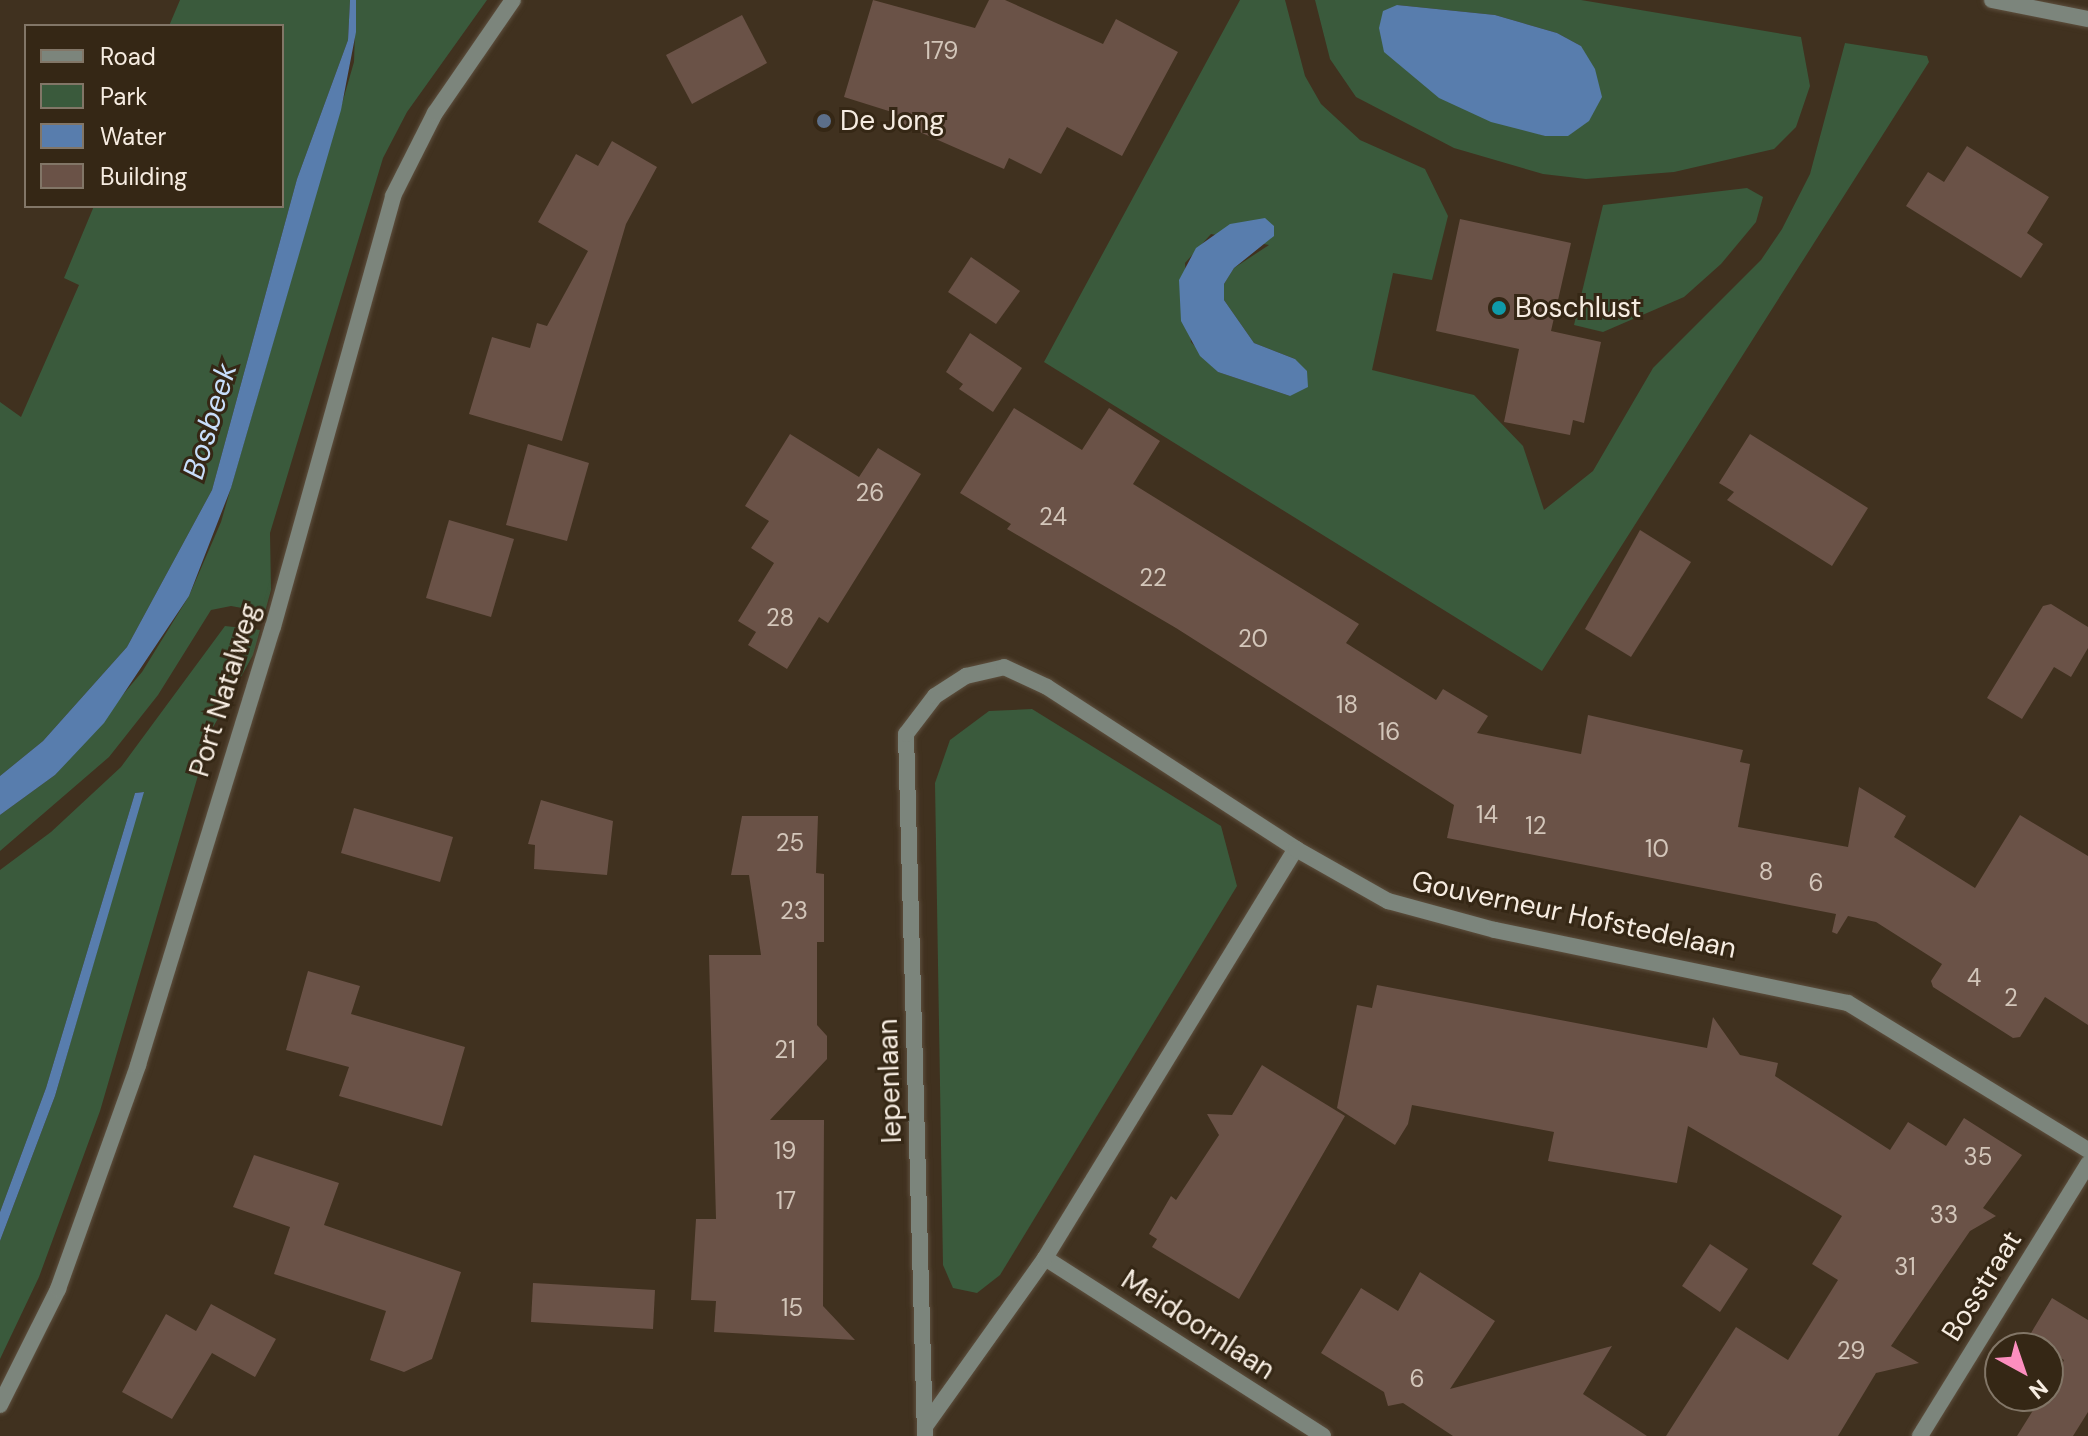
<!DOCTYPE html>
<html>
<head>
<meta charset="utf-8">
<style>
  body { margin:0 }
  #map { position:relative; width:2088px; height:1436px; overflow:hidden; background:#40311f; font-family:"DM Sans",sans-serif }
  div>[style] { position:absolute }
  .green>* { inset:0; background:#3a5a3c }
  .water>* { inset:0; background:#587dad }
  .building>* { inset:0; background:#6a5247 }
  .roads { filter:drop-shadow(0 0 2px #5d4f3e) drop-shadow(0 0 2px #5d4f3e) }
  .minor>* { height:16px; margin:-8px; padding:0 8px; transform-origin:8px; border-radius:8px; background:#7c857c }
  .tertiary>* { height:16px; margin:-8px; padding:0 8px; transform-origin:8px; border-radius:8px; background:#7c857c }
  .dots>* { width:22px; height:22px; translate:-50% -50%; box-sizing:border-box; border:4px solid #352715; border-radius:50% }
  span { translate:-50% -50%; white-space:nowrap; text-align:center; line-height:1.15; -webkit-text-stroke:6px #352715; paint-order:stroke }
  .number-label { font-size:24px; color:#d3c6ba }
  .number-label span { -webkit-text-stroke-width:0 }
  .poi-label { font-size:28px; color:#f6ece1 }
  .left { translate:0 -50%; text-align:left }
  .street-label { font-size:28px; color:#f6ece1 }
  .water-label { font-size:30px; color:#c8defb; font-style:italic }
  .legend { position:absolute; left:24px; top:24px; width:260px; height:184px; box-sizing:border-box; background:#352715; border:2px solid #827667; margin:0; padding:10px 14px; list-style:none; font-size:24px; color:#f6ece1 }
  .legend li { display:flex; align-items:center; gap:16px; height:40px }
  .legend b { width:40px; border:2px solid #827667 }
  .north { position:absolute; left:1984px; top:1332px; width:80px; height:80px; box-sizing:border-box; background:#352715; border:2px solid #827667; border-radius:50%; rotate:140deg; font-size:22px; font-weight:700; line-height:32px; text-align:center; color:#f6ece1 }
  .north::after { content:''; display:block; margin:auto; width:28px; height:36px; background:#fd8ebf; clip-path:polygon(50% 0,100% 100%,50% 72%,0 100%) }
</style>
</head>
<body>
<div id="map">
  <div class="green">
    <i style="clip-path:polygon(180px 0,350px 0,348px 40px,297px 179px,212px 490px,127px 647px,43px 741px,0 776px,0 402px,21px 417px,79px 285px,64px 278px,94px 206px,282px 206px,282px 26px,169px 26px)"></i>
    <i style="clip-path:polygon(356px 0,487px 0,407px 112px,383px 158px,270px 533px,271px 590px,265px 612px,231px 606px,211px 610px,158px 695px,109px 757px,0 851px,0 815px,55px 775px,142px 672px,189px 596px,221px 522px,354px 62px)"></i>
    <i style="clip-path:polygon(evenodd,1240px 0,1285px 0,1305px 76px,1321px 104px,1360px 140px,1425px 169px,1448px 216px,1432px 280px,1393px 273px,1372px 370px,1474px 395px,1523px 446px,1544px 510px,1593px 471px,1653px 368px,1761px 260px,1782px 229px,1810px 174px,1845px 43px,1927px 56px,1929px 62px,1542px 671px,1044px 362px,1240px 0,1211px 234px,1269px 245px,1234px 268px,1224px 284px,1224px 300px,1254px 343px,1295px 359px,1290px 396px,1218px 372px,1191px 342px,1185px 263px,1211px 234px)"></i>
    <i style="clip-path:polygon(evenodd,1315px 0,1581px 0,1801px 37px,1810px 86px,1796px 127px,1774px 149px,1674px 172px,1586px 179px,1543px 174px,1454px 148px,1356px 97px,1330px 59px,1315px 0,1397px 5px,1495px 15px,1557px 33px,1581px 46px,1568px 136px,1545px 136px,1473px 112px,1397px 5px)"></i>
    <i style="clip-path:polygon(1747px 188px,1763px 197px,1756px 222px,1721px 264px,1684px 297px,1603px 332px,1574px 325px,1603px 205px)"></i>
    <i style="clip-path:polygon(225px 626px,260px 630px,253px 655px,211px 731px,100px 1111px,39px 1277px,0 1359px,0 1241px,55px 1096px,143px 792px,135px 793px,46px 1088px,0 1212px,0 870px,51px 832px,121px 767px)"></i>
    <i style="clip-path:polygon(1032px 709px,1221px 826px,1237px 886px,1000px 1275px,977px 1293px,953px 1288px,943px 1265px,935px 783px,950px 740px,989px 711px)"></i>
  </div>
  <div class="water">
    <i style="clip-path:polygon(350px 0,356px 0,356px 32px,341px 110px,231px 488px,189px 596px,104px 723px,55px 775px,0 815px,0 776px,43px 741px,127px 647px,212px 490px,297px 179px,348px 40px)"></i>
    <i style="clip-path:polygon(1397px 5px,1495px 15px,1557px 33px,1581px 46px,1595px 69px,1602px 97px,1589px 121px,1568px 136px,1545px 136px,1491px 122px,1439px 98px,1384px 52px,1379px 28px,1383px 11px)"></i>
    <i style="clip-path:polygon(1265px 218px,1274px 226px,1274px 236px,1234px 268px,1224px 284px,1224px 300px,1254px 343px,1295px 359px,1307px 371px,1308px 387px,1290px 396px,1218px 372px,1200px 356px,1181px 321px,1179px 280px,1196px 248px,1230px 224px)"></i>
    <i style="clip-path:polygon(144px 792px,55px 1096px,0 1241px,0 1212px,46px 1088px,135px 793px)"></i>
  </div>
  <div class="building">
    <i style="clip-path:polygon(873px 0,975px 28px,989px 0,1005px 0,1103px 44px,1116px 19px,1178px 52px,1122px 156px,1067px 127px,1041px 174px,1009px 158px,1004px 169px,906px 126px,895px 113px,844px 97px)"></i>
    <i style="clip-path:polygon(742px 15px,767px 63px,692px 104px,666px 55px)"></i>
    <i style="clip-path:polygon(612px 141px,657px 167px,626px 224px,562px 441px,469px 414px,492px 337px,530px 348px,537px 323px,547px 326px,588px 251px,538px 222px,576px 154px,598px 166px)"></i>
    <i style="clip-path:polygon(1967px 146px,2049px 197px,2027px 233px,2043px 244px,2021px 278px,1906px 206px,1928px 172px,1944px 182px)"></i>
    <i style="clip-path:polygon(1460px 219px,1571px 243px,1551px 331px,1601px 342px,1584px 423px,1573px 420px,1570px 435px,1504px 422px,1519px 349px,1436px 331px)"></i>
    <i style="clip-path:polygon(971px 257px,1020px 291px,996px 324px,948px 292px)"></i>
    <i style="clip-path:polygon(970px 333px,1022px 368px,993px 412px,959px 389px,963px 384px,946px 372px)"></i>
    <i style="clip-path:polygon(1014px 408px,1082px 450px,1109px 408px,1160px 441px,1133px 484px,1359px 624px,1346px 643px,1436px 700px,1443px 689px,1488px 716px,1477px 733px,1581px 754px,1588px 715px,1743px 750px,1740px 762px,1750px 764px,1738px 827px,1848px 847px,1859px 787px,1906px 816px,1894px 837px,1975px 888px,2020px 815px,2088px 856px,2088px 1025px,2045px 997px,2020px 1037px,2013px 1038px,1933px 987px,1931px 981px,1942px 964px,1876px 922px,1848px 916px,1837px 934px,1832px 932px,1836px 914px,1447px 838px,1454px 805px,1176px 628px,1007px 529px,1011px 524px,960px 493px)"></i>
    <i style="clip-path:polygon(790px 434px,859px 477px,878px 448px,921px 474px,828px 623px,819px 617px,787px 669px,748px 645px,756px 632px,738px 621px,774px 563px,751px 548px,769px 521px,745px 506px)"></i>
    <i style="clip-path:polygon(1750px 434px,1868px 508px,1832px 566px,1727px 500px,1734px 492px,1719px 483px)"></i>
    <i style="clip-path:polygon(528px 444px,589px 463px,567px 541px,506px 525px)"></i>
    <i style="clip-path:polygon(449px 520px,514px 539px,491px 617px,426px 598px)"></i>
    <i style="clip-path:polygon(1640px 530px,1691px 562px,1631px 657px,1585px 629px)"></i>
    <i style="clip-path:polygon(2051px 604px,2088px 627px,2088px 648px,2071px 677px,2054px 667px,2022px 719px,1987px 698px,2043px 606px)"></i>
    <i style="clip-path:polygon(541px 800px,613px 821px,607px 875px,534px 869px,535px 845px,528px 844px)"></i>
    <i style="clip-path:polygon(354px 808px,453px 837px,440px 882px,341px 853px)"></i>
    <i style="clip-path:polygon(742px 816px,818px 816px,816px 873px,824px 874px,824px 942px,817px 942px,817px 1025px,827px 1036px,827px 1059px,770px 1120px,824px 1120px,823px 1306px,855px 1340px,714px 1332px,716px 1301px,691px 1300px,696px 1219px,716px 1219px,709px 955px,761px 955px,749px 875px,731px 875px)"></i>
    <i style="clip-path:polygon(308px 971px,360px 986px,351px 1014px,465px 1047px,442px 1126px,339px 1096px,349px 1067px,286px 1050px)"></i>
    <i style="clip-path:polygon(1377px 985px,1707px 1048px,1713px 1017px,1740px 1055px,1778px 1063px,1775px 1076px,1890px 1150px,1908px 1122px,1946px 1146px,1964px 1118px,2022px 1155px,1983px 1208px,1996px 1216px,1970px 1231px,1891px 1346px,1919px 1363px,1876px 1373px,1838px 1436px,1666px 1436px,1736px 1327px,1788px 1360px,1838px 1280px,1812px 1264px,1842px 1216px,1688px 1126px,1677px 1183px,1548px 1161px,1554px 1132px,1412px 1105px,1408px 1124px,1395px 1145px,1337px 1108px,1357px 1005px,1372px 1008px)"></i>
    <i style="clip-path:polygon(1262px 1065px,1345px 1116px,1239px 1299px,1152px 1247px,1157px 1239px,1149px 1234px,1171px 1196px,1176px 1200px,1219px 1135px,1207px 1114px,1232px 1115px)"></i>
    <i style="clip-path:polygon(254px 1155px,339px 1183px,324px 1225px,461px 1272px,432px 1359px,404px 1372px,370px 1360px,386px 1311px,274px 1274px,290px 1227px,233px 1207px)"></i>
    <i style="clip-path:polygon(1710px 1244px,1748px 1269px,1720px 1312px,1682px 1286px)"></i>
    <i style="clip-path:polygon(1420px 1272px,1495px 1321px,1450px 1389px,1612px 1346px,1583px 1394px,1647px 1436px,1453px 1436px,1403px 1403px,1388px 1406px,1384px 1392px,1321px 1353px,1361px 1288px,1398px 1311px)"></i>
    <i style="clip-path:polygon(533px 1283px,655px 1290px,653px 1329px,531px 1322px)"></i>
    <i style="clip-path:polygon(2052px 1298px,2088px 1320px,2088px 1412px,2073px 1436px,2017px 1436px,2042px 1396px,2048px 1396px,2064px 1360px,2028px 1338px)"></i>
    <i style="clip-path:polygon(211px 1304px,276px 1339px,255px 1377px,212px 1353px,172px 1419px,122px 1392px,166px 1314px,196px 1331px)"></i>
  </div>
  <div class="roads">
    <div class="minor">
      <i style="left:1045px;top:1258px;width:330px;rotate:32.6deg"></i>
      <i style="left:0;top:1405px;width:130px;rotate:-63.4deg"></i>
      <i style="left:58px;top:1289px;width:238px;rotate:-70.3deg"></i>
      <i style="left:138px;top:1065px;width:458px;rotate:-72.9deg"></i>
      <i style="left:273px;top:627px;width:447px;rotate:-74.4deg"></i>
      <i style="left:393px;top:196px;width:93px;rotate:-63.2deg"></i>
      <i style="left:435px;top:113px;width:137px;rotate:-55.4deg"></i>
      <i style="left:926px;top:1425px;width:205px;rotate:-54.5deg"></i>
      <i style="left:1045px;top:1258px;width:480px;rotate:-58.5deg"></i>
      <i style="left:925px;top:1436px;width:702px;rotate:-91.55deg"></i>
      <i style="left:906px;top:734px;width:48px;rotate:-52.7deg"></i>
      <i style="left:935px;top:696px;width:37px;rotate:-33deg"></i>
      <i style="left:966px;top:676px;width:39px;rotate:-13deg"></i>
      <i style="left:1004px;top:667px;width:47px;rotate:24.9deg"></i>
      <i style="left:1047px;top:687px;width:297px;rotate:33deg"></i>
      <i style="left:1296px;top:849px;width:106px;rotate:29.5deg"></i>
      <i style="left:1388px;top:901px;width:111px;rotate:15.2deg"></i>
      <i style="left:1495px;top:930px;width:360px;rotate:11.7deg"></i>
      <i style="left:1848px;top:1003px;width:281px;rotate:31.5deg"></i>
      <i style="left:1920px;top:1436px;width:320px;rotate:-58.3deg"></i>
    </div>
    <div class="tertiary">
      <i style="left:1992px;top:0;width:98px;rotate:11.2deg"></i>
    </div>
  </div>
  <div class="dots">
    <i style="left:824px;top:121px;background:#5c6f8a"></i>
    <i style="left:1499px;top:308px;background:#0f9aa8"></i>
  </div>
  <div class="number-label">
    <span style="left:941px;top:51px">179</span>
    <span style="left:870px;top:493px">26</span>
    <span style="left:1053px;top:517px">24</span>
    <span style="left:1153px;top:578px">22</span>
    <span style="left:780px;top:618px">28</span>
    <span style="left:1253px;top:639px">20</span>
    <span style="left:1347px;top:705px">18</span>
    <span style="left:1389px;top:732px">16</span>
    <span style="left:1487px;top:815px">14</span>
    <span style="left:1536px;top:826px">12</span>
    <span style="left:790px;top:843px">25</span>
    <span style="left:1657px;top:849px">10</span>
    <span style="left:1766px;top:872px">8</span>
    <span style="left:1816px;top:883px">6</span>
    <span style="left:794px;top:911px">23</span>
    <span style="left:1974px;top:978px">4</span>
    <span style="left:2011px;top:998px">2</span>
    <span style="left:785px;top:1050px">21</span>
    <span style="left:785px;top:1151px">19</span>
    <span style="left:1978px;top:1157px">35</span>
    <span style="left:786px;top:1201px">17</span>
    <span style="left:1944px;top:1215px">33</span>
    <span style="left:1905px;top:1267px">31</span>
    <span style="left:792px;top:1308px">15</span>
    <span style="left:1851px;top:1351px">29</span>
    <span style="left:1417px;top:1379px">6</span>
  </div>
  <div class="poi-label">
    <span class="left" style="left:840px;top:121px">De Jong</span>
    <span class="left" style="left:1515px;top:308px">Boschlust</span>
  </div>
  <div class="street-label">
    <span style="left:225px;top:690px;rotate:-73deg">Port Natalweg</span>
    <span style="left:1574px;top:915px;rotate:12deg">Gouverneur Hofstedelaan</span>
    <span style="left:890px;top:1081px;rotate:-92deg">Iepenlaan</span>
    <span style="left:1982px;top:1286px;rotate:-58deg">Bosstraat</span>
    <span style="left:1198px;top:1325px;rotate:33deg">Meidoornlaan</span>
  </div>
  <div class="water-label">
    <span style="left:210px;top:421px;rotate:-73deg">Bosbeek</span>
  </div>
  <ul class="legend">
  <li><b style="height:10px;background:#7c857c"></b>Road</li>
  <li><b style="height:22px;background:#3a5a3c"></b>Park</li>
  <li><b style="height:22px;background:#587dad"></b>Water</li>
  <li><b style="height:22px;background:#6a5247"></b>Building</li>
  </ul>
  <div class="north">N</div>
</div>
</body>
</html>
